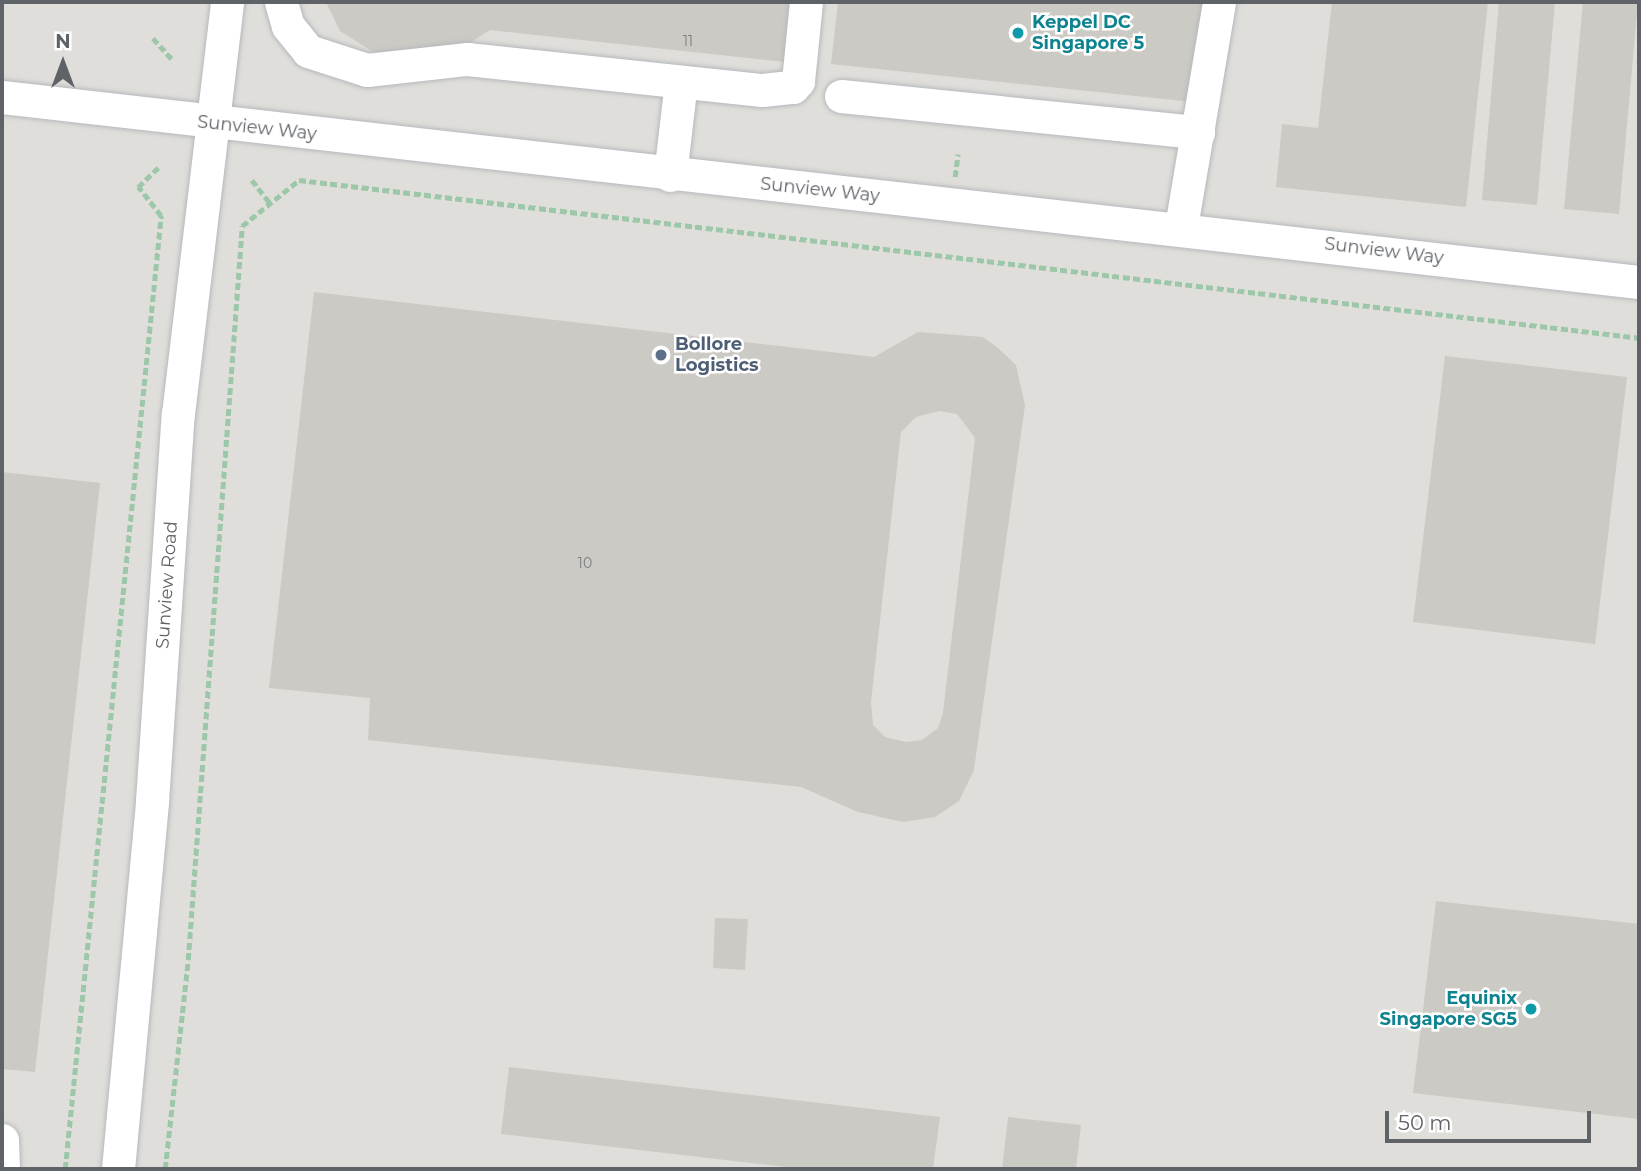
<!DOCTYPE html>
<html>
<head>
<meta charset="utf-8">
<style>
  body { margin:0 }
  #map { position:relative; width:1641px; height:1171px; overflow:hidden; background:#f1efe8; font-family:Montserrat,sans-serif }
  div>[style] { position:absolute }
  .industrial>* { inset:0; background:#e0deda }
  .building>* { inset:0; background:#cccac5 }
  .path>* { height:4.5px; margin-top:-2.25px; transform-origin:0; background:repeating-linear-gradient(90deg,#9cc7a9 0 7px,transparent 0 10.5px) }
  .roads { filter:drop-shadow(0 0 2px #b5b8bc) drop-shadow(0 0 2px #b5b8bc) }
  .minor>* { height:33px; margin:-16.5px; padding:0 16.5px; transform-origin:16.5px; border-radius:16.5px; background:#fff }
  .dots>* { width:19px; height:19px; translate:-50% -50%; box-sizing:border-box; border:4px solid #fff; border-radius:50% }
  span { translate:-50% -50%; white-space:nowrap; text-align:center; line-height:1.15; -webkit-text-stroke:5px #fff; paint-order:stroke }
  .number-label { font-size:14px; color:#7a7d7f }
  .number-label span { -webkit-text-stroke-width:0 }
  .culture-label { font-size:18px; color:#0d838f; font-weight:700 }
  .left { translate:0 -50%; text-align:left }
  .right { translate:-100% -50%; text-align:right }
  .street-label { font-size:18px; color:#5f6368 }
  .service-label { font-size:18px; color:#4e5e75; font-weight:700 }
  .frame { position:absolute; inset:0; border:4px solid #5f6368; pointer-events:none }
  .north { position:absolute; left:28px; top:28px; width:70px; height:70px; -webkit-text-stroke:5px #fff; paint-order:stroke; rotate:0deg; font-size:19px; font-weight:700; line-height:28px; text-align:center; color:#5f6368 }
  .north::after { content:''; display:block; margin:auto; width:24px; height:32px; background:#5f6368; clip-path:polygon(50% 0,100% 100%,50% 72%,0 100%) }
  .scale { position:absolute; left:1385px; top:1111px; width:206px; height:32px; box-sizing:border-box; border:4px solid #5f6368; border-top:0; padding-left:9px; font-size:21px; line-height:24px; white-space:nowrap; color:#5f6368; -webkit-text-stroke:5px #fff; paint-order:stroke }
</style>
</head>
<body>
<div id="map">
  <div class="industrial">
    <i style="clip-path:polygon(2px 2px,1639px 2px,1639px 1169px,2px 1169px)"></i>
  </div>
  <div class="building">
    <i style="clip-path:polygon(326px 2px,789px 2px,785px 62px,490px 30px,457px 51px,399px 61px,370px 50px,340px 31px)"></i>
    <i style="clip-path:polygon(838px 2px,1204px 2px,1193px 102px,831px 64px)"></i>
    <i style="clip-path:polygon(1332px 2px,1488px 2px,1466px 207px,1276px 187px,1282px 124px,1318px 128px)"></i>
    <i style="clip-path:polygon(1499px 2px,1555px 2px,1537px 205px,1482px 200px)"></i>
    <i style="clip-path:polygon(1583px 2px,1638px 2px,1619px 214px,1564px 209px)"></i>
    <i style="clip-path:polygon(evenodd,314px 292px,874px 357px,918px 332px,983px 337px,998px 348px,1016px 365px,1025px 405px,974px 770px,959px 801px,935px 817px,903px 822px,858px 812px,801px 787px,368px 740px,370px 698px,269px 688px,314px 292px,939px 411px,957px 414px,975px 438px,943px 713px,938px 728px,922px 740px,906px 742px,885px 737px,873px 725px,871px 702px,901px 432px,916px 417px,939px 411px)"></i>
    <i style="clip-path:polygon(1445px 356px,1627px 377px,1595px 644px,1413px 622px)"></i>
    <i style="clip-path:polygon(2px 472px,100px 483px,35px 1072px,2px 1069px)"></i>
    <i style="clip-path:polygon(1436px 901px,1639px 924px,1639px 1119px,1413px 1093px)"></i>
    <i style="clip-path:polygon(715px 918px,748px 919px,745px 970px,713px 968px)"></i>
    <i style="clip-path:polygon(509px 1067px,940px 1117px,933px 1169px,804px 1169px,501px 1134px)"></i>
    <i style="clip-path:polygon(1008px 1117px,1081px 1125px,1076px 1169px,1002px 1169px)"></i>
  </div>
  <div class="path">
    <i style="left:153px;top:38px;width:28px;rotate:48deg"></i>
    <i style="left:955px;top:177px;width:23px;rotate:-83deg"></i>
    <i style="left:252px;top:180px;width:29px;rotate:52deg"></i>
    <i style="left:65px;top:1169px;width:958px;rotate:-84.25deg"></i>
    <i style="left:161px;top:216px;width:37px;rotate:-128deg"></i>
    <i style="left:138px;top:187px;width:28px;rotate:-44deg"></i>
    <i style="left:165px;top:1169px;width:210px;rotate:-83.7deg"></i>
    <i style="left:188px;top:960px;width:736px;rotate:-85.79deg"></i>
    <i style="left:242px;top:226px;width:73px;rotate:-38.9deg"></i>
    <i style="left:299px;top:180px;width:1349px;rotate:6.72deg"></i>
  </div>
  <div class="roads">
    <div class="minor">
      <i style="left:281px;top:2px;width:25px;rotate:74deg"></i>
      <i style="left:288px;top:26px;width:32px;rotate:51deg"></i>
      <i style="left:308px;top:51px;width:62px;rotate:17.9deg"></i>
      <i style="left:367px;top:70px;width:101px;rotate:-6.3deg"></i>
      <i style="left:467px;top:59px;width:297px;rotate:6deg"></i>
      <i style="left:762px;top:90px;width:31px;rotate:-6deg"></i>
      <i style="left:793px;top:87px;width:8px;rotate:-50deg"></i>
      <i style="left:798px;top:81px;width:79px;rotate:-84.2deg"></i>
      <i style="left:841px;top:96px;width:359px;rotate:5.8deg"></i>
      <i style="left:2px;top:97px;width:1647px;rotate:6.45deg"></i>
      <i style="left:670px;top:175px;width:94px;rotate:-83.3deg"></i>
      <i style="left:1181px;top:227px;width:228px;rotate:-80.4deg"></i>
      <i style="left:2px;top:1140px;width:29px;rotate:88deg"></i>
      <i style="left:118px;top:1169px;width:370px;rotate:-84.7deg"></i>
      <i style="left:152px;top:801px;width:388px;rotate:-86.2deg"></i>
      <i style="left:178px;top:414px;width:415px;rotate:-83.2deg"></i>
    </div>
  </div>
  <div class="dots">
    <i style="left:1018px;top:33px;background:#0f9aa8"></i>
    <i style="left:661px;top:355px;background:#5c6f8a"></i>
    <i style="left:1531px;top:1009px;background:#0f9aa8"></i>
  </div>
  <div class="number-label">
    <span style="left:688px;top:41px">11</span>
    <span style="left:585px;top:563px">10</span>
  </div>
  <div class="culture-label">
    <span class="left" style="left:1032px;top:33px">Keppel DC<br>Singapore 5</span>
    <span class="right" style="left:1517px;top:1009px">Equinix<br>Singapore SG5</span>
  </div>
  <div class="street-label">
    <span style="left:257px;top:128px;rotate:6deg">Sunview Way</span>
    <span style="left:820px;top:190px;rotate:6deg">Sunview Way</span>
    <span style="left:1384px;top:251px;rotate:7deg">Sunview Way</span>
    <span style="left:167px;top:585px;rotate:-86deg">Sunview Road</span>
  </div>
  <div class="service-label">
    <span class="left" style="left:675px;top:355px">Bollore<br>Logistics</span>
  </div>
  <div class="frame"></div>
  <div class="north">N</div>
  <div class="scale">50 m</div>
</div>
</body>
</html>
